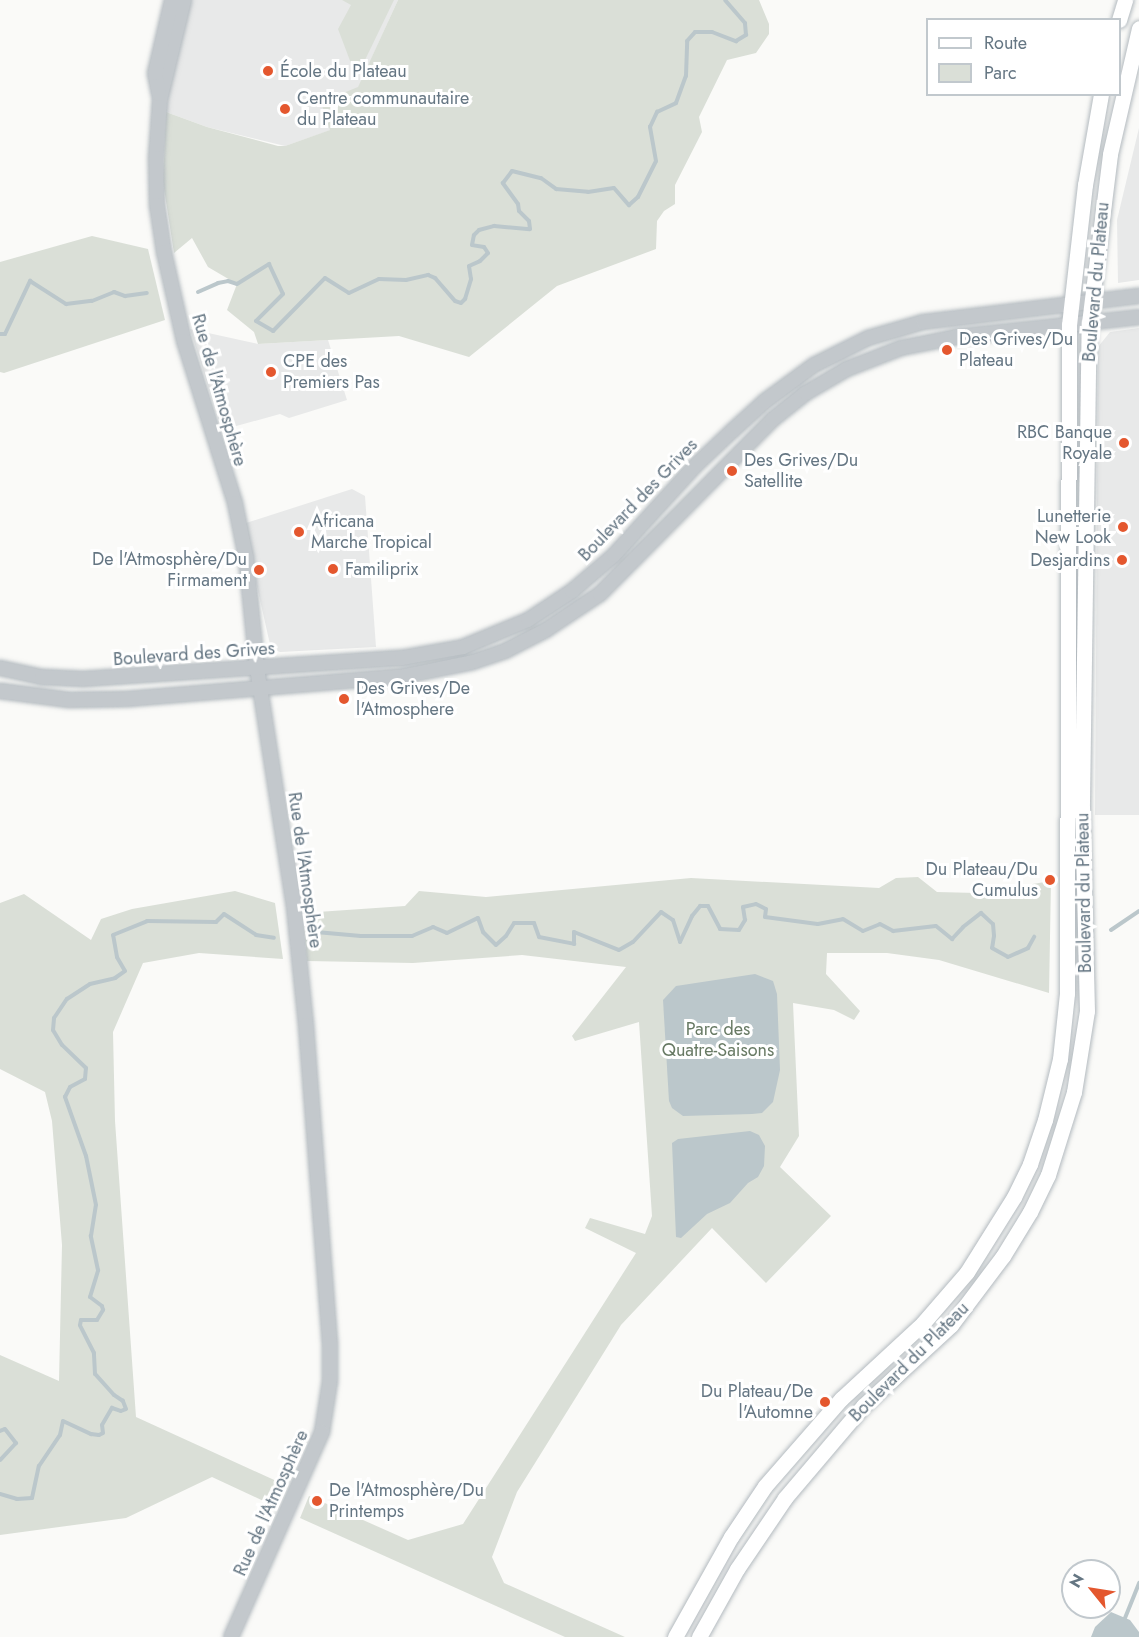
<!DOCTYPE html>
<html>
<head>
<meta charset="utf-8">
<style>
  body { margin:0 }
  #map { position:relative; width:1139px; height:1637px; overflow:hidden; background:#fafaf8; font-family:Jost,sans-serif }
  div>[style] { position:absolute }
  .built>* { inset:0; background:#e8e9e9 }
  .green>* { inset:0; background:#dadfd7 }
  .water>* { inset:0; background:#bbc7cb }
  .stream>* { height:4px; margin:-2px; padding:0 2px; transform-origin:2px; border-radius:2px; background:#bbc7cb }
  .roads { filter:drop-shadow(0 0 2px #b3babf) drop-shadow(0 0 2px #b3babf) }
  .tertiary>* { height:14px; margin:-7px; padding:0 7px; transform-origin:7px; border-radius:7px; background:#c3c8cc }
  .secondary>* { height:15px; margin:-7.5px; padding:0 7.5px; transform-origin:7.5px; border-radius:7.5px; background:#fff }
  .dots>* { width:16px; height:16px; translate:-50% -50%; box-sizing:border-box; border:3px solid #fff; border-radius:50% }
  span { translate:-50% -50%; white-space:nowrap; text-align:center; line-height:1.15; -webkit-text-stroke:6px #fff; paint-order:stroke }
  .poi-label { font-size:18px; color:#657683 }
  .left { translate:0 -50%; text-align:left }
  .right { translate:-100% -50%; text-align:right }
  .street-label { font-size:18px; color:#657683 }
  .park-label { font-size:18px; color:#687a64 }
  .legend { position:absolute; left:926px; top:18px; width:195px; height:78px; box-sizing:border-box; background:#fff; border:2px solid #c1c8cd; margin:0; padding:8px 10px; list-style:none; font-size:18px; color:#657683 }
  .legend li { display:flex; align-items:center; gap:12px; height:30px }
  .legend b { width:30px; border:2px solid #c1c8cd }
  .north { position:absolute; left:1061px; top:1559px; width:60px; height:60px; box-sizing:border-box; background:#fff; border:2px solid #c1c8cd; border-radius:50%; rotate:300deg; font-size:16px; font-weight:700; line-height:24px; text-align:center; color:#657683 }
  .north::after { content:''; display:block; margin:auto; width:21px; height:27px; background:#e4572e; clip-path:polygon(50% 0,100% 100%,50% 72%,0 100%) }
</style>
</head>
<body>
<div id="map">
  <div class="built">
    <i style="clip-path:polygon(188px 0,398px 0,358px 88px,322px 102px,331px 130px,285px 146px,207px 127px,166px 112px,173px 54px)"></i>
    <i style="clip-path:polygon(1139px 128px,1139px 280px,1118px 283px,1117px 220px)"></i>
    <i style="clip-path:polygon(1139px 328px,1139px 815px,1095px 815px,1098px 347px,1110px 332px)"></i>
    <i style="clip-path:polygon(190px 329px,258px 344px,328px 340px,347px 400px,289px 418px,280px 414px,222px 430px)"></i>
    <i style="clip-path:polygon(352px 489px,365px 496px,376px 647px,280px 652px,271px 649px,243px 524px)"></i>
  </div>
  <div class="green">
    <i style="clip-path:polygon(342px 0,394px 0,365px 60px,352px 66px,338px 29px,351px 5px)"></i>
    <i style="clip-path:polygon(398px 0,759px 0,769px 24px,769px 34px,756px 53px,727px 60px,699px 117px,702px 132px,675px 185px,675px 204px,664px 211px,657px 221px,656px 249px,557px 286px,469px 357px,399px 336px,258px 344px,254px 332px,227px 310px,237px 284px,208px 267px,192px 238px,174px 253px,163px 182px,166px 112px,207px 127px,278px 146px,285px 146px,330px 130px,321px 102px,358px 87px)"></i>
    <i style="clip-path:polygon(92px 236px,148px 249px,165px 320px,4px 373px,0 372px,0 262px)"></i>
    <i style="clip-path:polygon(918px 877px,937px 892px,977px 893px,1051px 881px,1049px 993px,939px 960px,887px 953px,827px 953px,826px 974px,860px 1011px,854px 1020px,834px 1010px,793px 1003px,799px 1136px,780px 1167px,831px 1216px,766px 1283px,712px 1228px,621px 1325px,517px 1492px,492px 1557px,504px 1583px,625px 1637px,565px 1637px,300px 1518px,309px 1496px,408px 1540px,463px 1524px,636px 1253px,585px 1228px,590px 1218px,645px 1234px,652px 1216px,639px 1022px,575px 1041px,572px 1036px,626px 967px,522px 955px,413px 963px,307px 961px,303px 913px,405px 906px,419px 891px,486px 897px,691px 878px,879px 888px,896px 878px)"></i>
    <i style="clip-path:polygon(235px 891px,275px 903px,283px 959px,199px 953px,143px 963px,113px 1032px,115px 1121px,136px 1417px,283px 1484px,272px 1505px,212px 1477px,126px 1518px,0 1535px,0 1355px,59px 1381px,62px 1245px,52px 1121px,45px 1092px,0 1069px,0 903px,24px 894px,91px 940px,101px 919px,132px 909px)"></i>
  </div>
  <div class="water">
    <i style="clip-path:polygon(755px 974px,773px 981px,777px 994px,780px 1070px,773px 1102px,762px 1113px,752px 1114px,683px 1116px,672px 1108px,669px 1101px,663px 1000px,676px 986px)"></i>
    <i style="clip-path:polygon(750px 1131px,759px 1135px,765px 1146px,764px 1166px,758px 1177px,748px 1183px,730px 1203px,707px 1214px,681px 1238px,676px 1237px,672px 1143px,678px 1139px)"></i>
    <i style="clip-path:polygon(1111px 1612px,1130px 1620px,1139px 1632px,1139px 1637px,1091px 1637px,1095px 1627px)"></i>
  </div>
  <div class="stream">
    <i style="left:198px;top:292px;width:22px;rotate:-24deg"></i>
    <i style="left:218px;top:283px;width:10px;rotate:-11deg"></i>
    <i style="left:228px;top:281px;width:9px;rotate:18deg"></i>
    <i style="left:237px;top:284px;width:38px;rotate:-32deg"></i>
    <i style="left:269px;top:264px;width:33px;rotate:65deg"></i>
    <i style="left:283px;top:294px;width:38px;rotate:135deg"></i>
    <i style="left:256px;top:321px;width:20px;rotate:30deg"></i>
    <i style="left:273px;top:331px;width:74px;rotate:-45.5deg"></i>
    <i style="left:325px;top:278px;width:28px;rotate:32deg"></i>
    <i style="left:349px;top:293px;width:33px;rotate:-25deg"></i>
    <i style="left:379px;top:279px;width:27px;rotate:2deg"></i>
    <i style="left:406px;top:280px;width:23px;rotate:-13deg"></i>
    <i style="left:428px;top:275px;width:8px;rotate:23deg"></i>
    <i style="left:435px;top:278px;width:30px;rotate:49deg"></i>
    <i style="left:455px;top:301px;width:6px;rotate:18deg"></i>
    <i style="left:461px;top:303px;width:6px;rotate:-45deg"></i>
    <i style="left:465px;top:299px;width:21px;rotate:-73deg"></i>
    <i style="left:471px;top:279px;width:13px;rotate:-99deg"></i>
    <i style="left:469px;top:266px;width:12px;rotate:-24deg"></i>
    <i style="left:480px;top:261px;width:11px;rotate:-45deg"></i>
    <i style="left:488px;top:253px;width:7px;rotate:-124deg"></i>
    <i style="left:484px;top:247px;width:12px;rotate:-171deg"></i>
    <i style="left:472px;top:245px;width:10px;rotate:-79deg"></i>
    <i style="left:474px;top:235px;width:7px;rotate:-45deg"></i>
    <i style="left:479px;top:230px;width:16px;rotate:-15deg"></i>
    <i style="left:494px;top:226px;width:36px;rotate:5deg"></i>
    <i style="left:530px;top:229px;width:8px;rotate:-97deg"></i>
    <i style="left:529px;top:221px;width:14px;rotate:-135deg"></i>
    <i style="left:519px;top:211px;width:7px;rotate:-98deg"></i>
    <i style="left:518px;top:204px;width:26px;rotate:-126deg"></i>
    <i style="left:503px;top:183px;width:15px;rotate:-53deg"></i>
    <i style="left:512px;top:171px;width:30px;rotate:14deg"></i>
    <i style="left:541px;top:178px;width:19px;rotate:36deg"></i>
    <i style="left:556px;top:189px;width:32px;rotate:5deg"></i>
    <i style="left:588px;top:192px;width:26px;rotate:-9deg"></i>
    <i style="left:614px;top:188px;width:23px;rotate:49deg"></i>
    <i style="left:629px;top:205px;width:12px;rotate:-42deg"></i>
    <i style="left:638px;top:197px;width:40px;rotate:-63.4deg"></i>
    <i style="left:656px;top:161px;width:35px;rotate:-100deg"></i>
    <i style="left:650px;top:127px;width:17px;rotate:-65deg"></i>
    <i style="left:657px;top:112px;width:21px;rotate:-25deg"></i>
    <i style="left:676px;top:103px;width:29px;rotate:-70deg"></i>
    <i style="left:686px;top:76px;width:35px;rotate:-88deg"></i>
    <i style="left:687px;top:41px;width:12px;rotate:-48deg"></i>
    <i style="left:695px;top:32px;width:17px"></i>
    <i style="left:712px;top:32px;width:26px;rotate:21deg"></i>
    <i style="left:736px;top:41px;width:12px;rotate:-31deg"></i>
    <i style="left:746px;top:35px;width:12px;rotate:-95deg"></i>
    <i style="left:745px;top:23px;width:30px;rotate:-131deg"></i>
    <i style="left:0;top:334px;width:5px"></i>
    <i style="left:5px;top:334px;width:59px;rotate:-64.7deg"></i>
    <i style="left:30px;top:281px;width:43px;rotate:32.6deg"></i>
    <i style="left:66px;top:304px;width:26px;rotate:-7deg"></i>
    <i style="left:92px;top:301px;width:24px;rotate:-22deg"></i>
    <i style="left:114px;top:292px;width:12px;rotate:20deg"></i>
    <i style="left:125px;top:296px;width:22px;rotate:-8deg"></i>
    <i style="left:1111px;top:930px;width:34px;rotate:-34deg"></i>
    <i style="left:316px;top:932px;width:45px;rotate:5.1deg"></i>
    <i style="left:361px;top:936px;width:51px"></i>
    <i style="left:412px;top:936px;width:23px;rotate:-23deg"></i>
    <i style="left:433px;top:927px;width:15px;rotate:23deg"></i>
    <i style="left:447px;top:933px;width:34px;rotate:-26deg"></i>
    <i style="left:478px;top:918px;width:15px;rotate:70deg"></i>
    <i style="left:483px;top:932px;width:18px;rotate:45deg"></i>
    <i style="left:496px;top:945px;width:13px;rotate:-42deg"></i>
    <i style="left:506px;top:936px;width:15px;rotate:-58deg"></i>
    <i style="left:514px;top:923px;width:20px"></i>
    <i style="left:534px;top:923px;width:15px;rotate:70deg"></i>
    <i style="left:539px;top:937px;width:36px;rotate:11deg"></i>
    <i style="left:574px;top:944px;width:12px;rotate:-90deg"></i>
    <i style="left:574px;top:932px;width:48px;rotate:21.8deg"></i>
    <i style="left:619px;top:950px;width:16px;rotate:-30deg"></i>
    <i style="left:633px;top:942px;width:41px;rotate:-47deg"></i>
    <i style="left:661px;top:912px;width:14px;rotate:34deg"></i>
    <i style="left:673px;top:920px;width:23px;rotate:72deg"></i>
    <i style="left:680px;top:942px;width:29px;rotate:-65deg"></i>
    <i style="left:692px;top:916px;width:13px;rotate:-51deg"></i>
    <i style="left:700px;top:906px;width:8px"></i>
    <i style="left:708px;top:906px;width:26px;rotate:62deg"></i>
    <i style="left:720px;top:929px;width:19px;rotate:3deg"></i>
    <i style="left:739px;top:930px;width:12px;rotate:-59deg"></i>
    <i style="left:745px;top:920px;width:13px;rotate:-99deg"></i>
    <i style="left:743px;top:907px;width:13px;rotate:-13deg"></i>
    <i style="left:756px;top:904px;width:11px;rotate:27deg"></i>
    <i style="left:766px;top:909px;width:8px;rotate:97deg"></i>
    <i style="left:765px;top:917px;width:53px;rotate:7.5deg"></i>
    <i style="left:818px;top:924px;width:25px;rotate:-11deg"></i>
    <i style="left:843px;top:919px;width:23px;rotate:31deg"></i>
    <i style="left:863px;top:931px;width:18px;rotate:-22deg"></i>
    <i style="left:880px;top:924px;width:15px;rotate:28deg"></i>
    <i style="left:893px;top:931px;width:43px;rotate:-6.6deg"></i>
    <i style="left:936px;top:926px;width:21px;rotate:39deg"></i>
    <i style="left:952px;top:939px;width:16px;rotate:-47deg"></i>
    <i style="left:963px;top:927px;width:23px;rotate:-38deg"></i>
    <i style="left:981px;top:913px;width:16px;rotate:43deg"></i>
    <i style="left:993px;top:924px;width:12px;rotate:85deg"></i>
    <i style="left:994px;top:936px;width:12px;rotate:99deg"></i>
    <i style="left:992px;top:948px;width:18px;rotate:29deg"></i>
    <i style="left:1008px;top:957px;width:22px;rotate:-24deg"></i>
    <i style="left:1028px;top:948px;width:13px;rotate:-61deg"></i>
    <i style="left:0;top:1431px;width:5px;rotate:-22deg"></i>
    <i style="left:5px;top:1429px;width:18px;rotate:52deg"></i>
    <i style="left:16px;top:1443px;width:23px;rotate:133deg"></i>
    <i style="left:0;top:1494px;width:18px;rotate:16deg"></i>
    <i style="left:17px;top:1499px;width:15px;rotate:-4deg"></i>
    <i style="left:32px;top:1498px;width:33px;rotate:-78deg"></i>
    <i style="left:39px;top:1466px;width:37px;rotate:-56deg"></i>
    <i style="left:60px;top:1435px;width:14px;rotate:-78deg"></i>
    <i style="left:63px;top:1421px;width:31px;rotate:25deg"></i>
    <i style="left:91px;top:1434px;width:8px;rotate:7deg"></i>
    <i style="left:99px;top:1435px;width:4px;rotate:-27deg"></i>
    <i style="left:103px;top:1433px;width:8px;rotate:-97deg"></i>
    <i style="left:102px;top:1425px;width:20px;rotate:-60deg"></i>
    <i style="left:112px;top:1408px;width:9px;rotate:18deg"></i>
    <i style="left:121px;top:1411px;width:5px;rotate:-22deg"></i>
    <i style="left:126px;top:1409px;width:9px;rotate:-111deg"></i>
    <i style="left:123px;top:1401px;width:11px;rotate:-146deg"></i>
    <i style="left:114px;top:1395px;width:28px;rotate:-132deg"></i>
    <i style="left:95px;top:1374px;width:21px;rotate:-93deg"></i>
    <i style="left:94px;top:1353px;width:31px;rotate:-117deg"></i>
    <i style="left:80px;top:1325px;width:5px;rotate:-79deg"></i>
    <i style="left:81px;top:1320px;width:16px"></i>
    <i style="left:97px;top:1320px;width:12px;rotate:-59deg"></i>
    <i style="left:103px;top:1310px;width:4px;rotate:-104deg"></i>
    <i style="left:102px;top:1306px;width:15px;rotate:-143deg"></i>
    <i style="left:90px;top:1297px;width:28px;rotate:-73deg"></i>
    <i style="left:98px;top:1270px;width:35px;rotate:-102deg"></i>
    <i style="left:91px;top:1236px;width:31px;rotate:-81deg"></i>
    <i style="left:96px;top:1205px;width:50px;rotate:-101.5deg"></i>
    <i style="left:86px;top:1156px;width:63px;rotate:-109.6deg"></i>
    <i style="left:65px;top:1097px;width:11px;rotate:-63deg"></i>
    <i style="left:70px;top:1087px;width:17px;rotate:-28deg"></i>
    <i style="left:85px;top:1079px;width:11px;rotate:-85deg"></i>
    <i style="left:86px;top:1068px;width:33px;rotate:-136deg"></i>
    <i style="left:62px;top:1045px;width:17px;rotate:-121deg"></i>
    <i style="left:53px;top:1030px;width:12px;rotate:-85deg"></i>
    <i style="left:54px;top:1018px;width:23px;rotate:-56deg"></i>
    <i style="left:67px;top:999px;width:27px;rotate:-33deg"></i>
    <i style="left:90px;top:984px;width:26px;rotate:-13deg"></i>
    <i style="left:115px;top:978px;width:12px;rotate:-35deg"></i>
    <i style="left:125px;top:971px;width:16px;rotate:-120deg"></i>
    <i style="left:117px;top:957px;width:22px;rotate:-100deg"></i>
    <i style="left:113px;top:935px;width:37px;rotate:-22deg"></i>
    <i style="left:147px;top:921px;width:69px;rotate:0.8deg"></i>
    <i style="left:216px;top:922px;width:11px;rotate:-45deg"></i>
    <i style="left:224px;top:914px;width:38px;rotate:33deg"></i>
    <i style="left:256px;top:935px;width:18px;rotate:9deg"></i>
    <i style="left:1125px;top:1618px;width:38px;rotate:-68deg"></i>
  </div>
  <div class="roads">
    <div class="tertiary">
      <i style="left:184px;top:0;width:103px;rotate:103.5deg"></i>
      <i style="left:160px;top:100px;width:58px;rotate:93.9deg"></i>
      <i style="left:156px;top:158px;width:47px;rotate:88.8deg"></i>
      <i style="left:157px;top:205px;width:48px;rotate:81.5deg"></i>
      <i style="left:164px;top:252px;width:91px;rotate:77.3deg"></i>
      <i style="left:184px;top:341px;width:170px;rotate:72.5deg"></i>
      <i style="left:235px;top:503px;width:55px;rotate:78.5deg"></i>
      <i style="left:246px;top:557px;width:112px;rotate:84.3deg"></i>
      <i style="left:257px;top:668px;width:242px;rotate:81.2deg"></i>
      <i style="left:294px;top:907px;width:119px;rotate:84.2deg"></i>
      <i style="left:306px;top:1025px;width:319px;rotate:85.7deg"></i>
      <i style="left:330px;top:1343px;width:38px;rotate:90deg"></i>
      <i style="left:330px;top:1381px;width:52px;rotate:98.9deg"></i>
      <i style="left:322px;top:1432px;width:224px;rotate:113.9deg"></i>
      <i style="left:159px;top:94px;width:21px;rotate:-101deg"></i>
      <i style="left:155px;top:73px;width:75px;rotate:-76.9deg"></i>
      <i style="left:0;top:668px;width:43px;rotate:12.1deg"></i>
      <i style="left:42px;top:677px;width:41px;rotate:2.8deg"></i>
      <i style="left:83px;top:679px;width:320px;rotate:-3.8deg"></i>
      <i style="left:402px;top:658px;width:62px;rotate:-10.2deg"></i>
      <i style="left:463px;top:647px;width:70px;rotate:-22.6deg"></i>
      <i style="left:528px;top:620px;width:53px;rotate:-33.4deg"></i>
      <i style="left:572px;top:591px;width:55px;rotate:-40.6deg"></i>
      <i style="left:614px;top:555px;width:119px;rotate:-47.7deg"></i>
      <i style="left:694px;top:467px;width:52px;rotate:-43.5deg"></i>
      <i style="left:732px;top:431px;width:45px;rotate:-42.3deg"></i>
      <i style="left:765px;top:401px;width:61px;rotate:-36.3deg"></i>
      <i style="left:814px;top:365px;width:60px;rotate:-26.6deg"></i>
      <i style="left:868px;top:338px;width:57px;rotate:-16.2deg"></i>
      <i style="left:923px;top:322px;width:218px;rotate:-6.9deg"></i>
      <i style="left:0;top:691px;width:70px;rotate:7.4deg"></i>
      <i style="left:69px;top:700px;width:58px;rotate:-1deg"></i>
      <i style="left:127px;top:699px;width:278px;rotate:-4.7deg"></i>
      <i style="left:404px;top:676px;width:70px;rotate:-11.5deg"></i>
      <i style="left:473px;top:662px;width:36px;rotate:-19deg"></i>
      <i style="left:507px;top:650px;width:44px;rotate:-27.1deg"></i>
      <i style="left:546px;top:630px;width:65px;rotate:-33.7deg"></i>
      <i style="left:600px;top:594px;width:245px;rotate:-45.3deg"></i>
      <i style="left:772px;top:420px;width:43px;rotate:-38.5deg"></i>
      <i style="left:806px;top:393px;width:48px;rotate:-30.3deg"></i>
      <i style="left:847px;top:369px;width:58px;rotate:-21.3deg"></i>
      <i style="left:901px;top:348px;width:56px;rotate:-11.3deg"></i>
      <i style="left:956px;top:337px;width:184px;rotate:-6.2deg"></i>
    </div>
    <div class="secondary">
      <i style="left:1119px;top:20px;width:21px;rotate:-73deg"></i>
      <i style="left:675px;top:1637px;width:115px;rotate:-60.8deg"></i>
      <i style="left:731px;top:1537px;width:61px;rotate:-56.3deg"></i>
      <i style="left:765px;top:1486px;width:116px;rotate:-48.9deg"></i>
      <i style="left:841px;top:1399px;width:112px;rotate:-42.8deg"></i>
      <i style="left:923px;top:1323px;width:67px;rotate:-49.2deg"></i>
      <i style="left:967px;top:1272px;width:89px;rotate:-57.9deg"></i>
      <i style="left:1014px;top:1197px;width:37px;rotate:-64deg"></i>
      <i style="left:1030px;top:1164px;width:46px;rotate:-71.2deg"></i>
      <i style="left:1045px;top:1120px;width:63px;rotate:-76.2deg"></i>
      <i style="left:1060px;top:1059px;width:66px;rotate:-83.9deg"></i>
      <i style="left:1067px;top:993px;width:668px;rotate:-89.83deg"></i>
      <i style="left:1069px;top:325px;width:141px;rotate:-83.5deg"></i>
      <i style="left:1085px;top:185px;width:92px;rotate:-80deg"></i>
      <i style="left:699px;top:1637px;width:78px;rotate:-60.8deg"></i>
      <i style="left:737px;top:1569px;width:86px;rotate:-55.9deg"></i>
      <i style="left:785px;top:1498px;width:121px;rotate:-49.7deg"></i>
      <i style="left:863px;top:1406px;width:120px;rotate:-42.6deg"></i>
      <i style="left:951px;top:1325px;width:86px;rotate:-53deg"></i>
      <i style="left:1003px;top:1256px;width:52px;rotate:-58.5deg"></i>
      <i style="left:1030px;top:1212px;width:41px;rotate:-64.1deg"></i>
      <i style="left:1048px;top:1175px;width:87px;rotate:-72.6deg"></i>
      <i style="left:1074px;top:1092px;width:82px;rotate:-80.9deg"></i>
      <i style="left:1087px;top:1011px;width:209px;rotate:-91.4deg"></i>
      <i style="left:1082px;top:802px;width:479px;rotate:-89.2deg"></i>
      <i style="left:1089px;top:323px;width:170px;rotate:-82.9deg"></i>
      <i style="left:1110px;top:154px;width:129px;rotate:-77deg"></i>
    </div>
  </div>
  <div class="dots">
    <i style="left:268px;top:71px;background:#e4572e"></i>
    <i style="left:285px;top:109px;background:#e4572e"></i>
    <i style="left:947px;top:350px;background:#e4572e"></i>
    <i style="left:271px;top:372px;background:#e4572e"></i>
    <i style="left:1124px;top:443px;background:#e4572e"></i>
    <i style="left:732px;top:471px;background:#e4572e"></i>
    <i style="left:1123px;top:527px;background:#e4572e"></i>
    <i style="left:299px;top:532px;background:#e4572e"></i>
    <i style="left:1122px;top:560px;background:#e4572e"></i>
    <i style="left:333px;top:569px;background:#e4572e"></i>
    <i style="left:259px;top:570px;background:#e4572e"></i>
    <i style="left:344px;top:699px;background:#e4572e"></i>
    <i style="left:1050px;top:880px;background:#e4572e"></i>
    <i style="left:825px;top:1402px;background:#e4572e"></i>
    <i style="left:317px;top:1501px;background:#e4572e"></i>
  </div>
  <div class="poi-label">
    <span class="left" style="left:280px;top:71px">École du Plateau</span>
    <span class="left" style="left:297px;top:109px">Centre communautaire<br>du Plateau</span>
    <span class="left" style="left:959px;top:350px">Des Grives/Du<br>Plateau</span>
    <span class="left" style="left:283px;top:372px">CPE des<br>Premiers Pas</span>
    <span class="right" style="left:1112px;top:443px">RBC Banque<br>Royale</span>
    <span class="left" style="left:744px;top:471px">Des Grives/Du<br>Satellite</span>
    <span class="right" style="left:1111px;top:527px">Lunetterie<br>New Look</span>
    <span class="left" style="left:311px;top:532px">Africana<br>Marche Tropical</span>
    <span class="right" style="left:247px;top:570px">De l'Atmosphère/Du<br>Firmament</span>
    <span class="right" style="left:1110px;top:560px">Desjardins</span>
    <span class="left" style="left:345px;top:569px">Familiprix</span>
    <span class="left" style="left:356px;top:699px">Des Grives/De<br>l'Atmosphere</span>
    <span class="right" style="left:1038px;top:880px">Du Plateau/Du<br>Cumulus</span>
    <span class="right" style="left:813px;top:1402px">Du Plateau/De<br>l'Automne</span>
    <span class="left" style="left:329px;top:1501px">De l'Atmosphère/Du<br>Printemps</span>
  </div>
  <div class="street-label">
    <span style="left:1096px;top:282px;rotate:-85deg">Boulevard du Plateau</span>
    <span style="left:219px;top:390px;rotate:74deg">Rue de l'Atmosphère</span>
    <span style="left:638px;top:500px;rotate:-46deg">Boulevard des Grives</span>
    <span style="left:194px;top:654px;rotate:-4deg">Boulevard des Grives</span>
    <span style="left:305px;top:870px;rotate:82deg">Rue de l'Atmosphère</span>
    <span style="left:1084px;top:893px;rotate:-91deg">Boulevard du Plateau</span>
    <span style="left:909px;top:1362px;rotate:-45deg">Boulevard du Plateau</span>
    <span style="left:271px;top:1503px;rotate:-66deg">Rue de l'Atmosphère</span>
  </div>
  <div class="park-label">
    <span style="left:718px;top:1040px">Parc des<br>Quatre-Saisons</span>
  </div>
  <ul class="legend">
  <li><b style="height:8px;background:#fff"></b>Route</li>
  <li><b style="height:16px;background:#dadfd7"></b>Parc</li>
  </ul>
  <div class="north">N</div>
</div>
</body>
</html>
